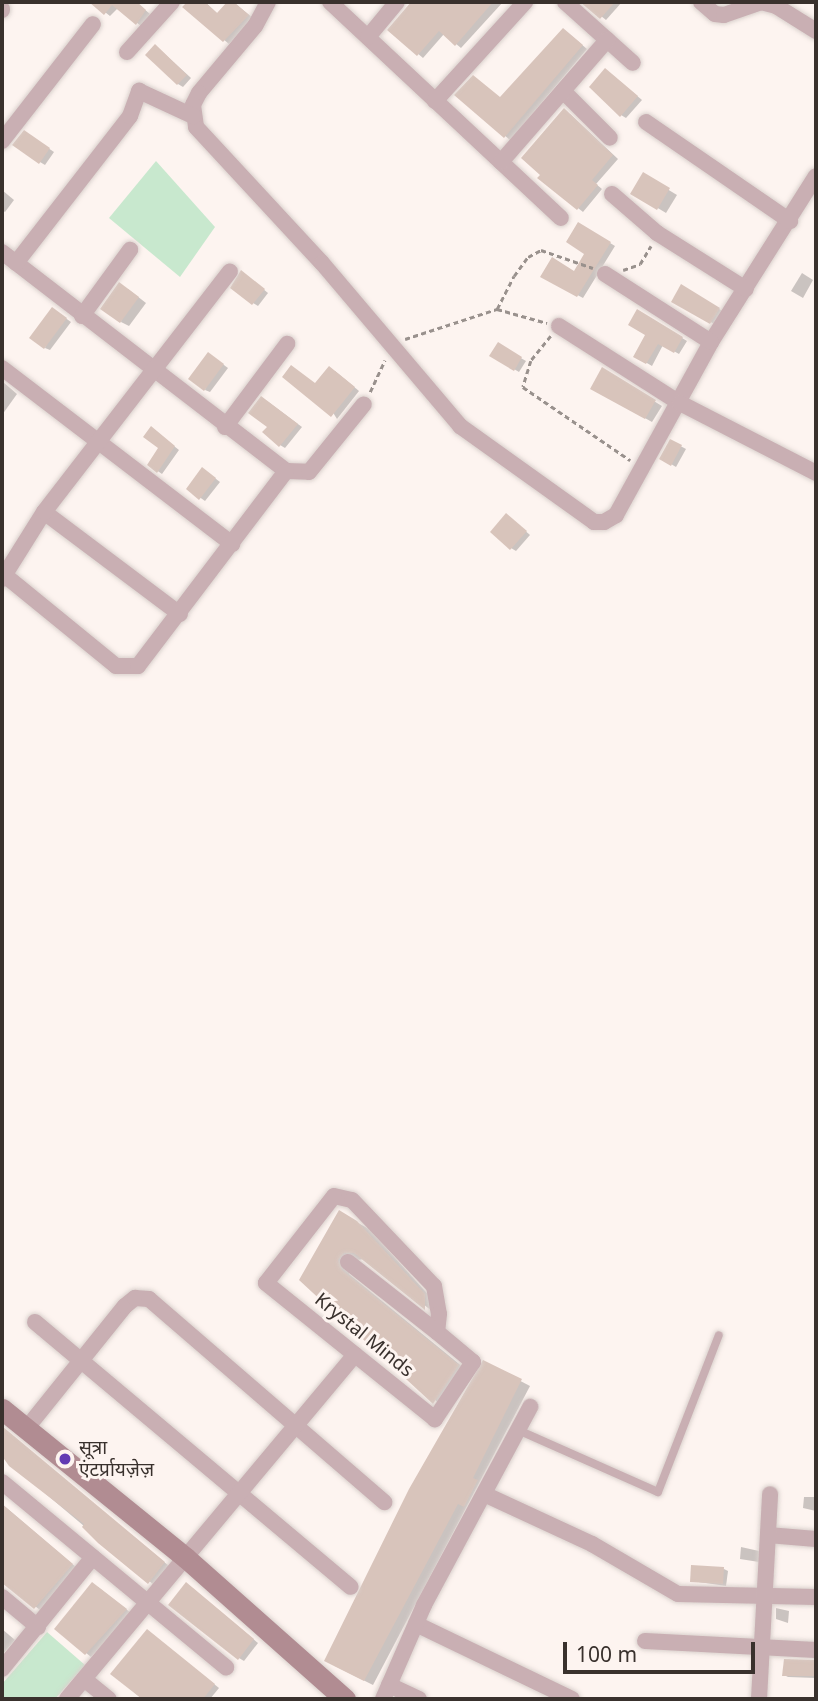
<!DOCTYPE html>
<html>
<head>
<meta charset="utf-8">
<style>
  body { margin:0 }
  #map { position:relative; width:818px; height:1701px; overflow:hidden; background:#fdf4f0; font-family:"Noto Sans","Noto Sans Devanagari",sans-serif }
  div>[style] { position:absolute }
  .green>* { inset:0; background:#c8e8ce }
  .shadow>* { inset:0; background:#0003 }
  .building>* { inset:0; background:#d8c4bb }
  .path>* { height:2.5px; margin-top:-1.25px; transform-origin:0; background:repeating-linear-gradient(90deg,#99918d 0 5px,transparent 0 8.5px) }
  .roads { filter:drop-shadow(0 0 2px #dad1cd) drop-shadow(0 0 2px #dad1cd) }
  .lane>* { height:8px; margin:-4px; padding:0 4px; transform-origin:4px; border-radius:4px; background:#c9afb3 }
  .street>* { height:16px; margin:-8px; padding:0 8px; transform-origin:8px; border-radius:8px; background:#c9afb3 }
  .secondary>* { height:21px; margin:-10.5px; padding:0 10.5px; transform-origin:10.5px; border-radius:10.5px; background:#b18c92 }
  .dots>* { width:19px; height:19px; translate:-50% -50%; box-sizing:border-box; border:4px solid #fdf4f0; border-radius:50% }
  span { translate:-50% -50%; white-space:nowrap; text-align:center; line-height:1.15; -webkit-text-stroke:6px #fdf4f0; paint-order:stroke }
  .street-label { font-size:19px; color:#39312d }
  .poi-label { font-size:19px; color:#39312d }
  .left { translate:0 -50%; text-align:left }
  .frame { position:absolute; inset:0; border:4px solid #39312d; pointer-events:none }
  .scale { position:absolute; left:563px; top:1642px; width:192px; height:32px; box-sizing:border-box; border:4px solid #39312d; border-top:0; padding-left:9px; font-size:21px; line-height:24px; white-space:nowrap; color:#39312d; -webkit-text-stroke:5px #fdf4f0; paint-order:stroke }
</style>
</head>
<body>
<div id="map">
  <div class="green">
    <i style="clip-path:polygon(156px 161px,215px 227px,180px 277px,109px 218px)"></i>
    <i style="clip-path:polygon(47px 1632px,85px 1665px,55px 1699px,2px 1699px,2px 1684px)"></i>
  </div>
  <div class="shadow">
    <i style="clip-path:polygon(92px 2px,120px 5px,136px 2px,150px 14px,141px 26px,118px 8px,110px 16px)"></i>
    <i style="clip-path:polygon(190px 2px,205px 2px,218px 14px,233px 2px,253px 18px,229px 44px,185px 7px)"></i>
    <i style="clip-path:polygon(414px 2px,503px 2px,461px 48px,444px 34px,423px 58px,390px 30px)"></i>
    <i style="clip-path:polygon(589px 2px,622px 2px,606px 20px,586px 4px)"></i>
    <i style="clip-path:polygon(568px 33px,587px 49px,510px 140px,457px 95px,501px 98px)"></i>
    <i style="clip-path:polygon(156px 46px,191px 78px,183px 87px,178px 84px)"></i>
    <i style="clip-path:polygon(610px 73px,642px 100px,626px 118px,621px 115px)"></i>
    <i style="clip-path:polygon(570px 114px,618px 159px,596px 184px,602px 189px,583px 212px,578px 208px)"></i>
    <i style="clip-path:polygon(29px 135px,54px 152px,45px 165px,40px 162px)"></i>
    <i style="clip-path:polygon(644px 175px,677px 195px,666px 213px,633px 193px)"></i>
    <i style="clip-path:polygon(2px 190px,14px 200px,5px 212px,2px 210px)"></i>
    <i style="clip-path:polygon(579px 224px,615px 246px,583px 298px,542px 276px,575px 273px,587px 253px)"></i>
    <i style="clip-path:polygon(802px 273px,813px 280px,803px 298px,791px 291px)"></i>
    <i style="clip-path:polygon(246px 275px,268px 293px,258px 306px,253px 303px)"></i>
    <i style="clip-path:polygon(682px 286px,724px 312px,716px 325px,673px 301px)"></i>
    <i style="clip-path:polygon(128px 289px,146px 303px,129px 326px,121px 322px)"></i>
    <i style="clip-path:polygon(638px 311px,687px 341px,679px 354px,663px 345px,652px 366px,635px 356px,648px 334px)"></i>
    <i style="clip-path:polygon(57px 312px,71px 322px,50px 350px,45px 348px)"></i>
    <i style="clip-path:polygon(498px 345px,526px 361px,519px 372px,492px 356px)"></i>
    <i style="clip-path:polygon(213px 357px,228px 368px,210px 392px,205px 390px)"></i>
    <i style="clip-path:polygon(603px 370px,662px 406px,652px 422px,593px 389px)"></i>
    <i style="clip-path:polygon(335px 371px,359px 391px,337px 419px,316px 385px)"></i>
    <i style="clip-path:polygon(2px 381px,17px 394px,2px 415px)"></i>
    <i style="clip-path:polygon(267px 401px,302px 427px,285px 448px,280px 445px)"></i>
    <i style="clip-path:polygon(155px 431px,179px 450px,162px 474px,149px 465px,161px 448px)"></i>
    <i style="clip-path:polygon(671px 441px,686px 449px,676px 467px,661px 458px)"></i>
    <i style="clip-path:polygon(207px 472px,220px 482px,205px 501px,188px 489px)"></i>
    <i style="clip-path:polygon(507px 515px,530px 535px,516px 551px,511px 548px)"></i>
    <i style="clip-path:polygon(340px 1213px,369px 1229px,435px 1302px,436px 1314px,364px 1259px,351px 1261px,349px 1274px,469px 1372px,444px 1408px,301px 1280px)"></i>
    <i style="clip-path:polygon(484px 1362px,530px 1386px,373px 1685px,335px 1666px)"></i>
    <i style="clip-path:polygon(2px 1428px,169px 1566px,154px 1585px,2px 1457px)"></i>
    <i style="clip-path:polygon(804px 1497px,816px 1497px,816px 1511px,803px 1508px)"></i>
    <i style="clip-path:polygon(2px 1504px,77px 1568px,40px 1610px,2px 1580px)"></i>
    <i style="clip-path:polygon(741px 1547px,759px 1551px,759px 1562px,740px 1559px)"></i>
    <i style="clip-path:polygon(724px 1569px,728px 1571px,726px 1586px,692px 1581px)"></i>
    <i style="clip-path:polygon(98px 1587px,131px 1613px,91px 1657px,57px 1629px)"></i>
    <i style="clip-path:polygon(191px 1587px,258px 1643px,244px 1661px,239px 1658px)"></i>
    <i style="clip-path:polygon(776px 1608px,789px 1611px,788px 1623px,776px 1619px)"></i>
    <i style="clip-path:polygon(2px 1629px,15px 1640px,2px 1655px)"></i>
    <i style="clip-path:polygon(152px 1634px,219px 1688px,210px 1699px,142px 1699px,113px 1674px)"></i>
    <i style="clip-path:polygon(786px 1661px,816px 1661px,816px 1678px,788px 1677px,784px 1675px)"></i>
  </div>
  <div class="building">
    <i style="clip-path:polygon(89px 2px,137px 2px,146px 10px,136px 25px,112px 5px,104px 15px)"></i>
    <i style="clip-path:polygon(187px 2px,205px 2px,217px 13px,227px 2px,234px 2px,249px 15px,223px 42px,182px 7px)"></i>
    <i style="clip-path:polygon(411px 2px,493px 2px,455px 46px,439px 31px,417px 56px,387px 30px)"></i>
    <i style="clip-path:polygon(580px 2px,615px 2px,600px 19px)"></i>
    <i style="clip-path:polygon(563px 28px,583px 45px,504px 138px,454px 95px,473px 75px,500px 97px)"></i>
    <i style="clip-path:polygon(155px 44px,187px 75px,177px 85px,145px 55px)"></i>
    <i style="clip-path:polygon(605px 68px,638px 96px,620px 117px,589px 87px)"></i>
    <i style="clip-path:polygon(564px 108px,613px 155px,592px 180px,598px 185px,577px 210px,537px 178px,540px 175px,521px 158px)"></i>
    <i style="clip-path:polygon(24px 130px,50px 148px,39px 164px,12px 145px)"></i>
    <i style="clip-path:polygon(643px 172px,670px 188px,657px 210px,630px 194px)"></i>
    <i style="clip-path:polygon(578px 222px,611px 242px,577px 297px,540px 277px,552px 257px,574px 271px,584px 254px,566px 242px)"></i>
    <i style="clip-path:polygon(241px 270px,265px 289px,252px 305px,230px 288px)"></i>
    <i style="clip-path:polygon(119px 282px,139px 297px,120px 323px,100px 309px)"></i>
    <i style="clip-path:polygon(681px 284px,720px 308px,710px 324px,671px 302px)"></i>
    <i style="clip-path:polygon(52px 307px,67px 318px,44px 349px,29px 338px)"></i>
    <i style="clip-path:polygon(637px 309px,683px 337px,674px 353px,658px 344px,646px 364px,633px 357px,645px 335px,628px 325px)"></i>
    <i style="clip-path:polygon(498px 342px,522px 357px,514px 371px,489px 356px)"></i>
    <i style="clip-path:polygon(208px 352px,224px 364px,204px 391px,188px 379px)"></i>
    <i style="clip-path:polygon(291px 365px,315px 383px,329px 366px,355px 387px,331px 417px,282px 377px)"></i>
    <i style="clip-path:polygon(602px 367px,656px 400px,645px 419px,590px 389px)"></i>
    <i style="clip-path:polygon(261px 396px,298px 424px,279px 447px,262px 432px,267px 427px,248px 413px)"></i>
    <i style="clip-path:polygon(151px 426px,175px 446px,157px 473px,147px 465px,158px 448px,143px 437px)"></i>
    <i style="clip-path:polygon(670px 439px,682px 445px,671px 466px,659px 459px)"></i>
    <i style="clip-path:polygon(202px 467px,216px 478px,199px 500px,186px 489px)"></i>
    <i style="clip-path:polygon(506px 513px,527px 531px,510px 550px,490px 532px)"></i>
    <i style="clip-path:polygon(339px 1210px,357px 1221px,425px 1294px,425px 1310px,354px 1253px,344px 1253px,338px 1260px,342px 1270px,459px 1365px,433px 1404px,299px 1280px)"></i>
    <i style="clip-path:polygon(483px 1360px,522px 1379px,473px 1478px,478px 1480px,464px 1507px,458px 1504px,364px 1681px,324px 1661px,409px 1489px)"></i>
    <i style="clip-path:polygon(2px 1426px,165px 1562px,148px 1584px,98px 1543px,82px 1527px,84px 1524px,9px 1466px,2px 1456px)"></i>
    <i style="clip-path:polygon(2px 1504px,73px 1564px,34px 1609px,2px 1583px)"></i>
    <i style="clip-path:polygon(691px 1565px,724px 1567px,723px 1584px,690px 1582px)"></i>
    <i style="clip-path:polygon(92px 1582px,127px 1609px,85px 1655px,54px 1629px)"></i>
    <i style="clip-path:polygon(186px 1582px,254px 1639px,238px 1660px,168px 1605px)"></i>
    <i style="clip-path:polygon(147px 1629px,215px 1684px,203px 1699px,142px 1699px,110px 1674px)"></i>
    <i style="clip-path:polygon(784px 1659px,816px 1660px,816px 1676px,782px 1676px)"></i>
  </div>
  <div class="path">
    <i style="left:623px;top:270px;width:18px;rotate:-19deg"></i>
    <i style="left:640px;top:264px;width:21px;rotate:-59deg"></i>
    <i style="left:497px;top:309px;width:52px;rotate:15.6deg"></i>
    <i style="left:551px;top:336px;width:32px;rotate:129deg"></i>
    <i style="left:531px;top:361px;width:27px;rotate:107deg"></i>
    <i style="left:523px;top:387px;width:130px;rotate:34.3deg"></i>
    <i style="left:405px;top:339px;width:97px;rotate:-18.1deg"></i>
    <i style="left:497px;top:309px;width:37px;rotate:-63deg"></i>
    <i style="left:514px;top:276px;width:24px;rotate:-54deg"></i>
    <i style="left:528px;top:257px;width:15px;rotate:-28deg"></i>
    <i style="left:541px;top:250px;width:55px;rotate:19.1deg"></i>
    <i style="left:370px;top:392px;width:35px;rotate:-65deg"></i>
  </div>
  <div class="roads">
    <div class="lane">
      <i style="left:518px;top:1430px;width:153px;rotate:23.9deg"></i>
      <i style="left:658px;top:1492px;width:168px;rotate:-68.8deg"></i>
    </div>
    <div class="street">
      <i style="left:268px;top:2px;width:27px;rotate:118deg"></i>
      <i style="left:255px;top:26px;width:87px;rotate:129.9deg"></i>
      <i style="left:199px;top:93px;width:13px;rotate:117deg"></i>
      <i style="left:193px;top:105px;width:22px;rotate:82deg"></i>
      <i style="left:196px;top:127px;width:185px;rotate:47.2deg"></i>
      <i style="left:322px;top:263px;width:214px;rotate:49.7deg"></i>
      <i style="left:460px;top:426px;width:165px;rotate:35.6deg"></i>
      <i style="left:594px;top:522px;width:10px"></i>
      <i style="left:604px;top:522px;width:14px;rotate:-30deg"></i>
      <i style="left:616px;top:515px;width:197px;rotate:-61.2deg"></i>
      <i style="left:711px;top:342px;width:196px;rotate:-57.7deg"></i>
      <i style="left:330px;top:2px;width:316px;rotate:43.1deg"></i>
      <i style="left:565px;top:2px;width:91px;rotate:41.9deg"></i>
      <i style="left:701px;top:2px;width:18px;rotate:41deg"></i>
      <i style="left:715px;top:14px;width:9px;rotate:6deg"></i>
      <i style="left:724px;top:15px;width:39px;rotate:-19deg"></i>
      <i style="left:761px;top:2px;width:16px;rotate:15deg"></i>
      <i style="left:776px;top:6px;width:47px;rotate:32deg"></i>
      <i style="left:2px;top:10px;width:1px;rotate:-90deg"></i>
      <i style="left:368px;top:37px;width:45px;rotate:-50.4deg"></i>
      <i style="left:127px;top:52px;width:67px;rotate:-48deg"></i>
      <i style="left:563px;top:91px;width:66px;rotate:45deg"></i>
      <i style="left:435px;top:101px;width:134px;rotate:-47.7deg"></i>
      <i style="left:646px;top:122px;width:175px;rotate:34.5deg"></i>
      <i style="left:2px;top:141px;width:148px;rotate:-52.1deg"></i>
      <i style="left:501px;top:162px;width:162px;rotate:-49deg"></i>
      <i style="left:612px;top:194px;width:60px;rotate:40.9deg"></i>
      <i style="left:657px;top:233px;width:105px;rotate:32.2deg"></i>
      <i style="left:2px;top:252px;width:359px;rotate:37.6deg"></i>
      <i style="left:286px;top:471px;width:23px;rotate:2deg"></i>
      <i style="left:309px;top:472px;width:87px;rotate:-51deg"></i>
      <i style="left:16px;top:263px;width:186px;rotate:-52.2deg"></i>
      <i style="left:130px;top:116px;width:27px;rotate:-70deg"></i>
      <i style="left:139px;top:91px;width:60px;rotate:24.8deg"></i>
      <i style="left:605px;top:274px;width:126px;rotate:32.7deg"></i>
      <i style="left:82px;top:316px;width:82px;rotate:-54deg"></i>
      <i style="left:559px;top:326px;width:143px;rotate:32.5deg"></i>
      <i style="left:680px;top:403px;width:153px;rotate:27.2deg"></i>
      <i style="left:2px;top:368px;width:290px;rotate:37.4deg"></i>
      <i style="left:225px;top:427px;width:104px;rotate:-53.2deg"></i>
      <i style="left:44px;top:512px;width:170px;rotate:36.9deg"></i>
      <i style="left:2px;top:573px;width:147px;rotate:39.2deg"></i>
      <i style="left:116px;top:666px;width:22px"></i>
      <i style="left:138px;top:666px;width:245px;rotate:-52.8deg"></i>
      <i style="left:2px;top:579px;width:79px;rotate:-57.9deg"></i>
      <i style="left:44px;top:512px;width:304px;rotate:-52.3deg"></i>
      <i style="left:334px;top:1196px;width:18px;rotate:13deg"></i>
      <i style="left:352px;top:1200px;width:119px;rotate:46.4deg"></i>
      <i style="left:434px;top:1286px;width:28px;rotate:80deg"></i>
      <i style="left:439px;top:1314px;width:18px;rotate:96deg"></i>
      <i style="left:437px;top:1332px;width:47px;rotate:39.8deg"></i>
      <i style="left:473px;top:1362px;width:69px;rotate:123.7deg"></i>
      <i style="left:435px;top:1419px;width:217px;rotate:-141.2deg"></i>
      <i style="left:266px;top:1283px;width:110px;rotate:-52deg"></i>
      <i style="left:348px;top:1262px;width:113px;rotate:38.2deg"></i>
      <i style="left:35px;top:1322px;width:412px;rotate:40deg"></i>
      <i style="left:26px;top:1429px;width:158px;rotate:-51.2deg"></i>
      <i style="left:125px;top:1306px;width:13px;rotate:-39deg"></i>
      <i style="left:135px;top:1298px;width:14px;rotate:4deg"></i>
      <i style="left:149px;top:1299px;width:311px;rotate:40.8deg"></i>
      <i style="left:2px;top:1482px;width:291px;rotate:39.6deg"></i>
      <i style="left:484px;top:1494px;width:119px;rotate:24.8deg"></i>
      <i style="left:592px;top:1544px;width:99px;rotate:30.2deg"></i>
      <i style="left:678px;top:1594px;width:138px;rotate:1.2deg"></i>
      <i style="left:768px;top:1535px;width:48px;rotate:4.8deg"></i>
      <i style="left:2px;top:1597px;width:47px;rotate:39.8deg"></i>
      <i style="left:416px;top:1624px;width:173px;rotate:25.7deg"></i>
      <i style="left:645px;top:1641px;width:171px;rotate:3deg"></i>
      <i style="left:2px;top:1669px;width:144px;rotate:-50.9deg"></i>
      <i style="left:84px;top:1679px;width:32px;rotate:39deg"></i>
      <i style="left:389px;top:1685px;width:33px;rotate:25deg"></i>
      <i style="left:67px;top:1699px;width:449px;rotate:-50.1deg"></i>
      <i style="left:383px;top:1699px;width:103px;rotate:-66.4deg"></i>
      <i style="left:424px;top:1605px;width:225px;rotate:-61.8deg"></i>
      <i style="left:759px;top:1699px;width:205px;rotate:-86.9deg"></i>
    </div>
    <div class="secondary">
      <i style="left:2px;top:1409px;width:237px;rotate:39deg"></i>
      <i style="left:186px;top:1558px;width:213px;rotate:41.6deg"></i>
    </div>
  </div>
  <div class="dots">
    <i style="left:65px;top:1459px;background:#623bb3"></i>
  </div>
  <div class="street-label">
    <span style="left:364px;top:1335px;rotate:39deg">Krystal Minds</span>
  </div>
  <div class="poi-label">
    <span class="left" style="left:79px;top:1459px">सूत्रा<br>एंटर्प्रायज़ेज़</span>
  </div>
  <div class="frame"></div>
  <div class="scale">100 m</div>
</div>
</body>
</html>
